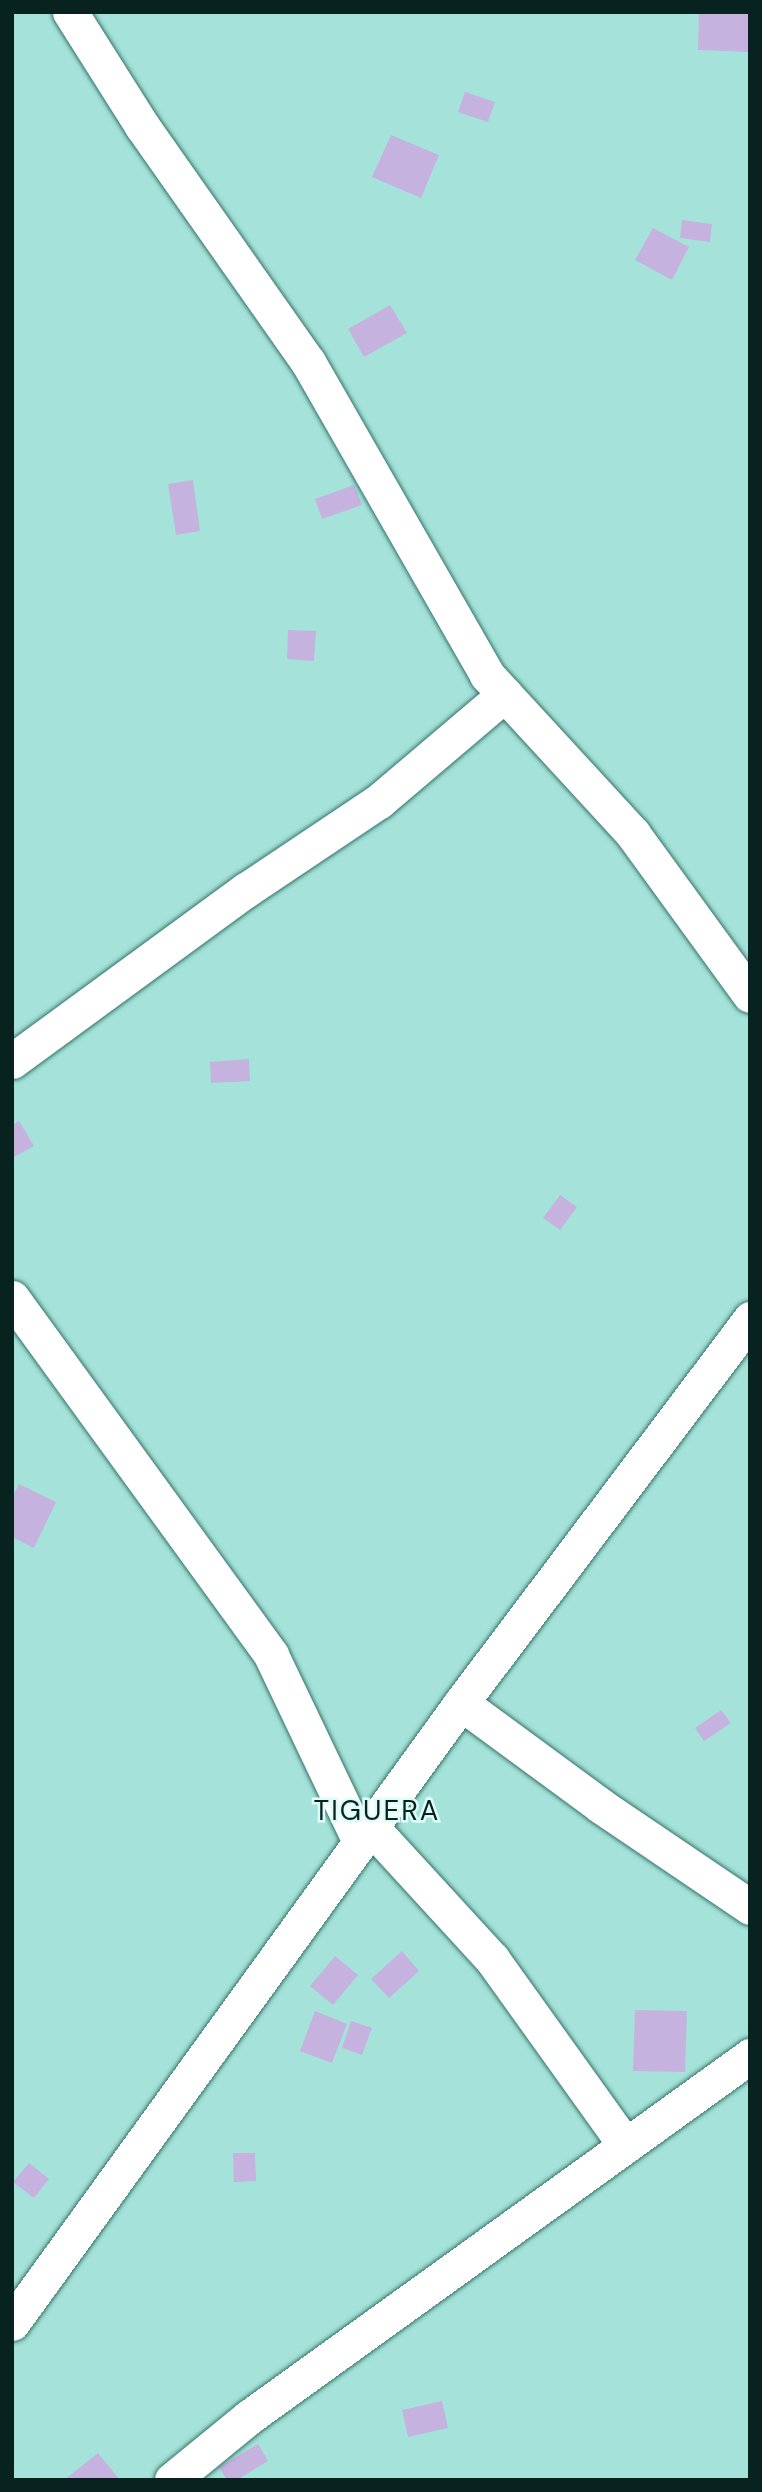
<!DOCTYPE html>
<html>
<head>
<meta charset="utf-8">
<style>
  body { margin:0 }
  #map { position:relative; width:762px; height:2492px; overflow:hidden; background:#a5e3da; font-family:"DM Sans",sans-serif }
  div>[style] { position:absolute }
  .building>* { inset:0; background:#c5b2de }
  .roads { filter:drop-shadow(0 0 2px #35726b) drop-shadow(0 0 2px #35726b) }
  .minor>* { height:35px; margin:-17.5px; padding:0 17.5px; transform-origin:17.5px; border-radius:17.5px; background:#fff }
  span { translate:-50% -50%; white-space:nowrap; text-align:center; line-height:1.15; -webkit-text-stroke:5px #dffdf8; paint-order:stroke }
  .quarter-label { font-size:28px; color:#08221f; letter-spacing:2px }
  .frame { position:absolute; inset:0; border:14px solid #08221f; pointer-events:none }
</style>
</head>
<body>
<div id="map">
  <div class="building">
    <i style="clip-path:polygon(699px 12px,750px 12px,750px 52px,698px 50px)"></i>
    <i style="clip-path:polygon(465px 92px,495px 102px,488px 122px,458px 112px)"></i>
    <i style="clip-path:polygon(391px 135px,439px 155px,421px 198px,372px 177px)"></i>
    <i style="clip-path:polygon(682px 220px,712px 224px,710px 242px,680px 238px)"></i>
    <i style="clip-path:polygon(653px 228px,689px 247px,672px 280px,635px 260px)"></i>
    <i style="clip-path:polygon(390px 305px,407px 333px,364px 357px,348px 329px)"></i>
    <i style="clip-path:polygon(193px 480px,200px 531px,176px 535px,168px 484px)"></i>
    <i style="clip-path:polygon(354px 485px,362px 505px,322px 519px,315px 499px)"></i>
    <i style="clip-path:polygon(288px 630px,316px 631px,314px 661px,287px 659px)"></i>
    <i style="clip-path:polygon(249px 1059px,250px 1081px,211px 1083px,210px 1062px)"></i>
    <i style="clip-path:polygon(19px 1121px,34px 1146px,12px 1158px,12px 1125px)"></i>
    <i style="clip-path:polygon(560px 1195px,577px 1207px,560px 1230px,543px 1218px)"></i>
    <i style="clip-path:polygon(19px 1484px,56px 1502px,34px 1548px,12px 1537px,12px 1497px)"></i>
    <i style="clip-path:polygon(721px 1710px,731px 1723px,704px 1741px,695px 1728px)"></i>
    <i style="clip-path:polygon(402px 1951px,419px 1971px,389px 1998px,371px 1979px)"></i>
    <i style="clip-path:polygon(335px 1956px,358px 1975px,333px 2005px,310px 1986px)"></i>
    <i style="clip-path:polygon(635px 2010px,687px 2011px,685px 2072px,633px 2071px)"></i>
    <i style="clip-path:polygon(315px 2011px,347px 2024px,332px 2063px,300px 2051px)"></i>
    <i style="clip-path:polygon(351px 2021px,372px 2028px,362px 2055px,342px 2048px)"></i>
    <i style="clip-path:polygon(233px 2153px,255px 2153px,256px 2181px,234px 2182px)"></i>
    <i style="clip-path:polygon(29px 2163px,49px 2179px,34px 2198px,13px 2182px)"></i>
    <i style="clip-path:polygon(442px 2401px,448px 2428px,408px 2437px,402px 2410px)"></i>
    <i style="clip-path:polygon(258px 2444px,268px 2461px,237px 2480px,227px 2480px,219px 2467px)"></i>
    <i style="clip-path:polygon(98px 2453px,120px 2480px,64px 2480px)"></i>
  </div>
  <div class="roads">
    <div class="minor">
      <i style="left:70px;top:12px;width:135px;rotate:57.7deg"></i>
      <i style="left:142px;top:126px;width:289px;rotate:54.9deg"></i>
      <i style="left:308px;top:362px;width:361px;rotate:60.2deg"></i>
      <i style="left:487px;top:675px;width:216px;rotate:47.4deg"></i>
      <i style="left:633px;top:834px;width:199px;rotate:54deg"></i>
      <i style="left:12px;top:1061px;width:290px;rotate:-36.2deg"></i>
      <i style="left:246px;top:890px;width:160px;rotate:-33.8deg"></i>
      <i style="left:379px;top:801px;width:165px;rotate:-40.3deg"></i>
      <i style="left:12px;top:1298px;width:441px;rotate:54deg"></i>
      <i style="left:271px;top:1655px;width:207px;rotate:64.5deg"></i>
      <i style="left:461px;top:1703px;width:174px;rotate:36.3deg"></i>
      <i style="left:601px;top:1806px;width:180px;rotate:34.1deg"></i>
      <i style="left:371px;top:1827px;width:179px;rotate:47.5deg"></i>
      <i style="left:492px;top:1959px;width:229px;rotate:54.4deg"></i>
      <i style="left:12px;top:2323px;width:766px;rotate:-54.09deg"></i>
      <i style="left:461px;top:1703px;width:481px;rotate:-53deg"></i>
      <i style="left:172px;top:2480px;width:99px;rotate:-39.3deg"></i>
      <i style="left:249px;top:2417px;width:618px;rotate:-35.77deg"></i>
    </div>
  </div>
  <div class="quarter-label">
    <span style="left:377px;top:1811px">TIGUERA</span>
  </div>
  <div class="frame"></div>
</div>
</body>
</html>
